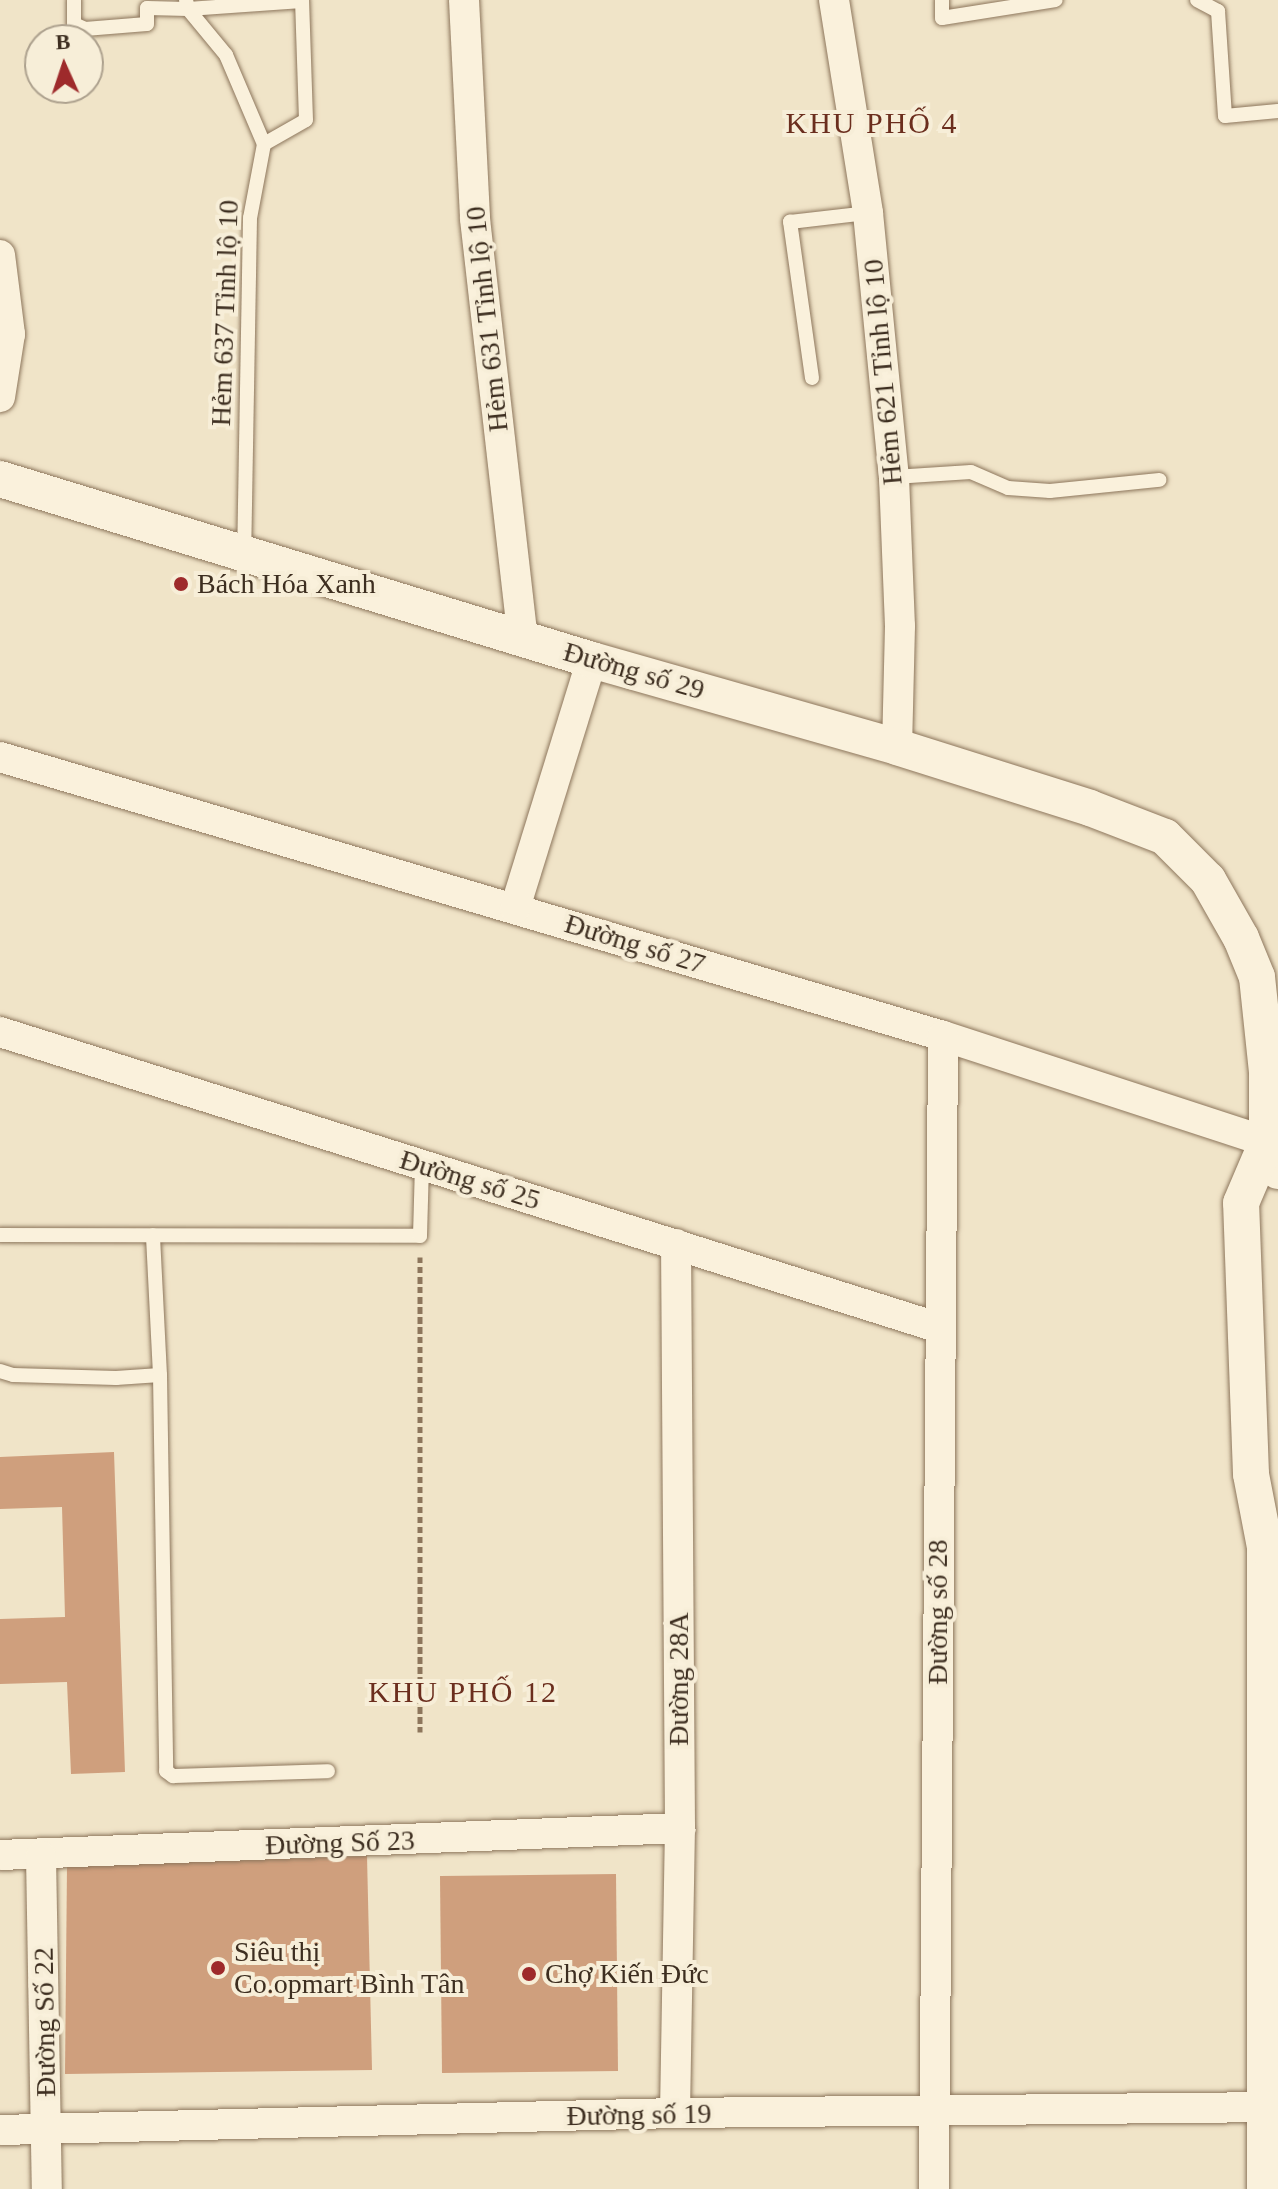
<!DOCTYPE html>
<html>
<head>
<meta charset="utf-8">
<style>
  body { margin:0 }
  #map { position:relative; width:1278px; height:2189px; overflow:hidden; background:#f0e4c8; font-family:Georgia,serif }
  div>[style] { position:absolute }
  .building>* { inset:0; background:#cf9f7d }
  .path>* { height:5px; margin-top:-2.5px; transform-origin:0; background:repeating-linear-gradient(90deg,#8d765c 0 6px,transparent 0 10px) }
  .roads { filter:drop-shadow(0 0 2px #8d765c) drop-shadow(0 0 2px #8d765c) }
  .service>* { height:14px; margin:-7px; padding:0 7px; transform-origin:7px; border-radius:7px; background:#faf1dc }
  .minor>* { height:30px; margin:-15px; padding:0 15px; transform-origin:15px; border-radius:15px; background:#faf1dc }
  .tertiary>* { height:36px; margin:-18px; padding:0 18px; transform-origin:18px; border-radius:18px; background:#faf1dc }
  .dots>* { width:22px; height:22px; translate:-50% -50%; box-sizing:border-box; border:4px solid #f7eed8; border-radius:50% }
  span { translate:-50% -50%; white-space:nowrap; text-align:center; line-height:1.15; -webkit-text-stroke:8px #f7eed8; paint-order:stroke }
  .street-label { font-size:28px; color:#3d2e20 }
  .poi-label { font-size:28px; color:#3d2e20 }
  .left { translate:0 -50%; text-align:left }
  .neighbourhood-label { font-size:30px; color:#6b2e1e; letter-spacing:2px }
  .north { position:absolute; left:24px; top:24px; width:80px; height:80px; box-sizing:border-box; background:#f7eed8; border:2px solid #ada18e; border-radius:50%; rotate:357deg; font-size:22px; font-weight:700; line-height:32px; text-align:center; color:#3d2e20 }
  .north::after { content:''; display:block; margin:auto; width:28px; height:36px; background:#9e2a2b; clip-path:polygon(50% 0,100% 100%,50% 72%,0 100%) }
</style>
</head>
<body>
<div id="map">
  <div class="building">
    <i style="clip-path:polygon(114px 1452px,125px 1772px,71px 1774px,67px 1682px,0 1684px,0 1619px,65px 1617px,62px 1507px,0 1509px,0 1457px)"></i>
    <i style="clip-path:polygon(367px 1856px,372px 2070px,65px 2074px,67px 1866px)"></i>
    <i style="clip-path:polygon(616px 1874px,618px 2071px,442px 2073px,440px 1876px)"></i>
  </div>
  <div class="path">
    <i style="left:420px;top:1257px;width:475px;rotate:90deg"></i>
  </div>
  <div class="roads">
    <div class="service">
      <i style="left:74px;top:0;width:24px;rotate:90deg"></i>
      <i style="left:74px;top:24px;width:12px;rotate:24deg"></i>
      <i style="left:85px;top:29px;width:62px;rotate:-4.6deg"></i>
      <i style="left:147px;top:24px;width:16px;rotate:-90deg"></i>
      <i style="left:147px;top:8px;width:41px;rotate:1.4deg"></i>
      <i style="left:188px;top:9px;width:114px;rotate:-4deg"></i>
      <i style="left:186px;top:0;width:9px;rotate:77deg"></i>
      <i style="left:188px;top:9px;width:60px;rotate:50.4deg"></i>
      <i style="left:226px;top:55px;width:97px;rotate:66.9deg"></i>
      <i style="left:264px;top:144px;width:75px;rotate:100.7deg"></i>
      <i style="left:250px;top:218px;width:335px;rotate:91deg"></i>
      <i style="left:942px;top:0;width:18px;rotate:90deg"></i>
      <i style="left:942px;top:18px;width:115px;rotate:-9deg"></i>
      <i style="left:1197px;top:0;width:24px;rotate:28deg"></i>
      <i style="left:1218px;top:11px;width:105px;rotate:86.2deg"></i>
      <i style="left:1225px;top:116px;width:53px;rotate:-5.4deg"></i>
      <i style="left:264px;top:144px;width:48px;rotate:-29.7deg"></i>
      <i style="left:306px;top:120px;width:120px;rotate:-91.9deg"></i>
      <i style="left:812px;top:378px;width:158px;rotate:-98deg"></i>
      <i style="left:790px;top:222px;width:79px;rotate:-6.6deg"></i>
      <i style="left:894px;top:477px;width:77px;rotate:-3.7deg"></i>
      <i style="left:971px;top:472px;width:40px;rotate:23.4deg"></i>
      <i style="left:1008px;top:488px;width:42px;rotate:4.1deg"></i>
      <i style="left:1050px;top:491px;width:110px;rotate:-5.8deg"></i>
      <i style="left:0;top:1235px;width:420px;rotate:0.1deg"></i>
      <i style="left:420px;top:1236px;width:71px;rotate:-88.4deg"></i>
      <i style="left:0;top:1371px;width:14px;rotate:17deg"></i>
      <i style="left:13px;top:1375px;width:103px;rotate:1.7deg"></i>
      <i style="left:116px;top:1378px;width:44px;rotate:-3.9deg"></i>
      <i style="left:160px;top:1375px;width:140px;rotate:-92.9deg"></i>
      <i style="left:160px;top:1375px;width:396px;rotate:89.1deg"></i>
      <i style="left:166px;top:1771px;width:9px;rotate:36deg"></i>
      <i style="left:173px;top:1776px;width:155px;rotate:-1.8deg"></i>
    </div>
    <div class="minor">
      <i style="left:464px;top:0;width:219px;rotate:87.1deg"></i>
      <i style="left:475px;top:219px;width:422px;rotate:83.5deg"></i>
      <i style="left:834px;top:0;width:216px;rotate:80.9deg"></i>
      <i style="left:868px;top:213px;width:265px;rotate:84.4deg"></i>
      <i style="left:894px;top:477px;width:149px;rotate:87.7deg"></i>
      <i style="left:900px;top:626px;width:121px;rotate:91.4deg"></i>
      <i style="left:0;top:255px;width:80px;rotate:82.8deg"></i>
      <i style="left:10px;top:334px;width:64px;rotate:99deg"></i>
      <i style="left:0;top:757px;width:983px;rotate:16.48deg"></i>
      <i style="left:943px;top:1036px;width:341px;rotate:18.1deg"></i>
      <i style="left:515px;top:908px;width:260px;rotate:-72.8deg"></i>
      <i style="left:0;top:1032px;width:986px;rotate:17.48deg"></i>
      <i style="left:0;top:1855px;width:681px;rotate:-2.27deg"></i>
      <i style="left:41px;top:1856px;width:333px;rotate:89deg"></i>
      <i style="left:675px;top:2113px;width:285px;rotate:-89deg"></i>
      <i style="left:680px;top:1828px;width:584px;rotate:-90.39deg"></i>
      <i style="left:0;top:2130px;width:675px;rotate:-1.44deg"></i>
      <i style="left:675px;top:2113px;width:603px;rotate:-0.57deg"></i>
      <i style="left:934px;top:2189px;width:1153px;rotate:-89.55deg"></i>
    </div>
    <div class="tertiary">
      <i style="left:0;top:479px;width:619px;rotate:17deg"></i>
      <i style="left:592px;top:660px;width:317px;rotate:15.9deg"></i>
      <i style="left:897px;top:747px;width:202px;rotate:17.5deg"></i>
      <i style="left:1090px;top:808px;width:80px;rotate:21.1deg"></i>
      <i style="left:1165px;top:837px;width:61px;rotate:45deg"></i>
      <i style="left:1208px;top:880px;width:67px;rotate:60.4deg"></i>
      <i style="left:1241px;top:938px;width:42px;rotate:67.7deg"></i>
      <i style="left:1257px;top:977px;width:96px;rotate:84deg"></i>
      <i style="left:1267px;top:1072px;width:70px;rotate:90deg"></i>
      <i style="left:1267px;top:1142px;width:31px;rotate:69deg"></i>
      <i style="left:1265px;top:2189px;width:642px;rotate:-90deg"></i>
      <i style="left:1265px;top:1547px;width:74px;rotate:-100.9deg"></i>
      <i style="left:1251px;top:1474px;width:271px;rotate:-92.1deg"></i>
      <i style="left:1241px;top:1203px;width:66px;rotate:-66.9deg"></i>
    </div>
  </div>
  <div class="dots">
    <i style="left:181px;top:584px;background:#9e2a2b"></i>
    <i style="left:218px;top:1968px;background:#9e2a2b"></i>
    <i style="left:529px;top:1974px;background:#9e2a2b"></i>
  </div>
  <div class="street-label">
    <span style="left:225px;top:313px;rotate:-88deg">Hẻm 637 Tỉnh lộ 10</span>
    <span style="left:487px;top:319px;rotate:-96deg">Hẻm 631 Tỉnh lộ 10</span>
    <span style="left:883px;top:372px;rotate:-95deg">Hẻm 621 Tỉnh lộ 10</span>
    <span style="left:634px;top:671px;rotate:16deg">Đường số 29</span>
    <span style="left:635px;top:944px;rotate:17deg">Đường số 27</span>
    <span style="left:470px;top:1180px;rotate:17deg">Đường số 25</span>
    <span style="left:938px;top:1612px;rotate:-90deg">Đường số 28</span>
    <span style="left:679px;top:1679px;rotate:-90deg">Đường 28A</span>
    <span style="left:340px;top:1843px;rotate:-2deg">Đường Số 23</span>
    <span style="left:45px;top:2022px;rotate:-91deg">Đường Số 22</span>
    <span style="left:639px;top:2115px;rotate:-1deg">Đường số 19</span>
  </div>
  <div class="poi-label">
    <span class="left" style="left:197px;top:584px">Bách Hóa Xanh</span>
    <span class="left" style="left:234px;top:1968px">Siêu thị<br>Co.opmart Bình Tân</span>
    <span class="left" style="left:545px;top:1974px">Chợ Kiến Đức</span>
  </div>
  <div class="neighbourhood-label">
    <span style="left:872px;top:123px">KHU PHỐ 4</span>
    <span style="left:463px;top:1692px">KHU PHỐ 12</span>
  </div>
  <div class="north">B</div>
</div>
</body>
</html>
